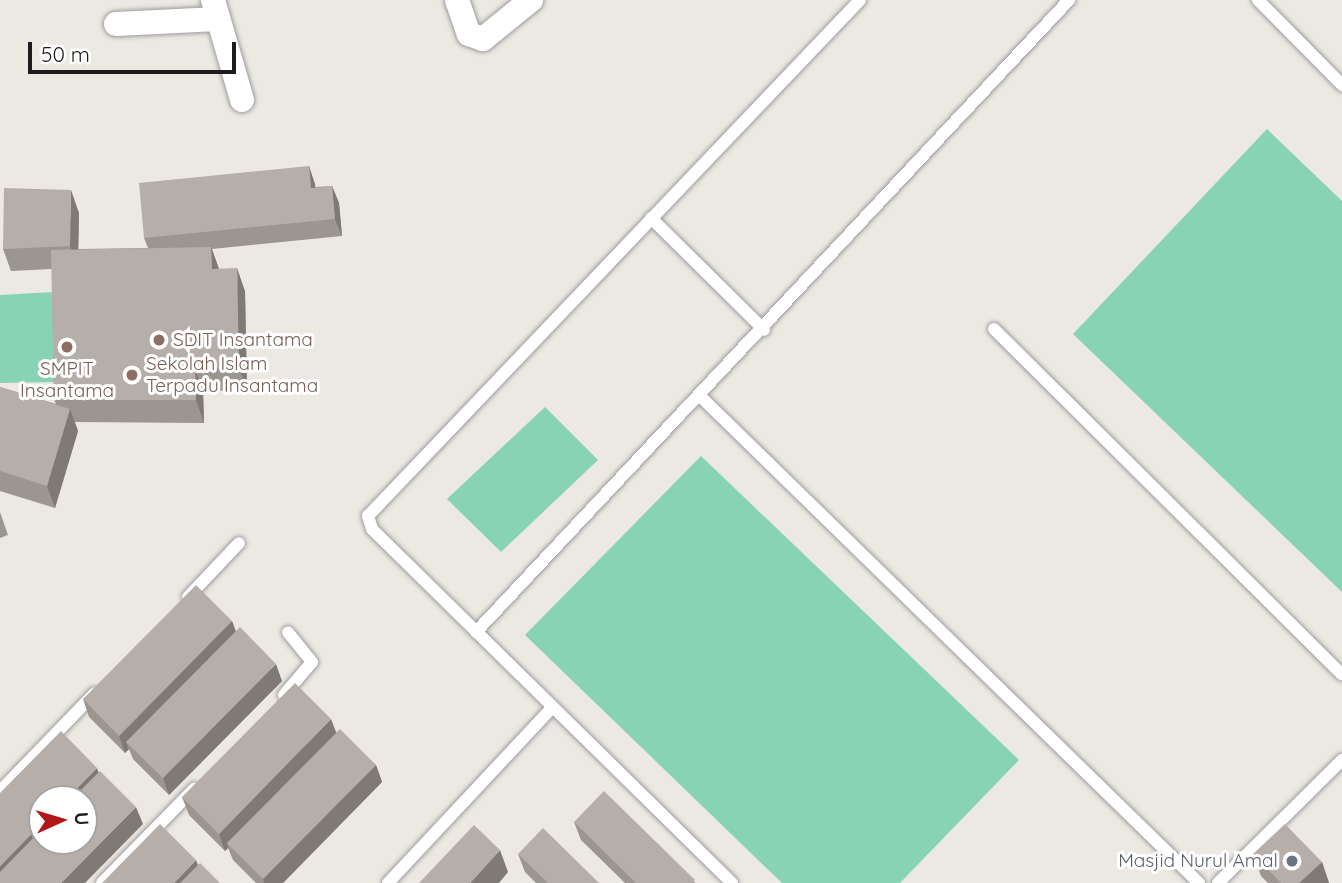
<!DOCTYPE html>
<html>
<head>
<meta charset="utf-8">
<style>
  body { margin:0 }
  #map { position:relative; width:1342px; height:883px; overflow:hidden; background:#ece9e3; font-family:Quicksand,sans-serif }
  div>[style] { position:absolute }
  .pitch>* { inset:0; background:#89d3b5 }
  .roads { filter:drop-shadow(0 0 2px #9d9d9d) drop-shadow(0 0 2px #9d9d9d) }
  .lane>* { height:12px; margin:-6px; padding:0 6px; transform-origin:6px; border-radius:6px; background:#fff }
  .street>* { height:24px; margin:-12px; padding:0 12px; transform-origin:12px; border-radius:12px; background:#fff }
  .wall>* { inset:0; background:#9c9691 }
  .shaded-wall>* { inset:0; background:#7f7a76 }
  .building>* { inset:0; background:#b5aea9 }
  .dots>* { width:19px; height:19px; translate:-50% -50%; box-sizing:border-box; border:4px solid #fff; border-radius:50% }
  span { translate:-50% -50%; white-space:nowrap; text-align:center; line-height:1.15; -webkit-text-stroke:6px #fff; paint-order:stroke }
  .education-label { font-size:19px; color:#785e54 }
  .left { translate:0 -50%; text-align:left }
  .worship-label { font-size:19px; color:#5b616d }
  .right { translate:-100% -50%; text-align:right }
  .north { position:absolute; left:28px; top:785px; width:70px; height:70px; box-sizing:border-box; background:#fff; border:2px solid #a4a4a4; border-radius:50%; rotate:86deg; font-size:19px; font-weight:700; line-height:28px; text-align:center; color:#1c1c1c }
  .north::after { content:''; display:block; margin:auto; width:24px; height:32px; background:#b31619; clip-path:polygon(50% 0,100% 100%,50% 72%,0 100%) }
  .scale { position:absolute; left:28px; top:42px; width:208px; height:32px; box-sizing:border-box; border:4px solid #1c1c1c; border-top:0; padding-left:9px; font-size:21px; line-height:24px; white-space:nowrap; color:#1c1c1c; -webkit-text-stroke:5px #fff; paint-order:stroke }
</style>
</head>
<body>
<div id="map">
  <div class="pitch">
    <i style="clip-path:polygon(1267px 129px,1342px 201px,1342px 592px,1073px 334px)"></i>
    <i style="clip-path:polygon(53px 292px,54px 382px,0 383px,0 295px)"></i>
    <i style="clip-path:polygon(545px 407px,598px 460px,501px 552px,447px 499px)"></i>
    <i style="clip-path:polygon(701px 456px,1019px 760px,900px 883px,782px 883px,525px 635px)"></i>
  </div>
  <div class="roads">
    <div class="lane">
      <i style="left:1258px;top:0;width:120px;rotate:45.3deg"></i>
      <i style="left:651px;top:218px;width:159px;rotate:44.7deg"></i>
      <i style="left:994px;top:329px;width:490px;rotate:44.8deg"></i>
      <i style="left:701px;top:397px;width:696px;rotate:44.3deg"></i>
      <i style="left:188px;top:597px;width:74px;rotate:-46.6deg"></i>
      <i style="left:476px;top:632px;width:867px;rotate:-46.82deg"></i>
      <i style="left:284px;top:695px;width:43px;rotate:-49.7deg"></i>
      <i style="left:312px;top:662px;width:38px;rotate:-129deg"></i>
      <i style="left:0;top:791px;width:136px;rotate:-45.9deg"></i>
      <i style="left:102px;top:883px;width:132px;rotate:-45.6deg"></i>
      <i style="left:388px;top:883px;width:240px;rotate:-46.9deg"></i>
      <i style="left:732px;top:883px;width:505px;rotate:-135.48deg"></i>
      <i style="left:372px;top:529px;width:14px;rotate:-107deg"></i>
      <i style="left:368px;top:516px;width:713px;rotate:-46.36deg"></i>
      <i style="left:1218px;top:883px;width:175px;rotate:-44.8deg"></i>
    </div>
    <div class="street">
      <i style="left:213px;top:0;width:104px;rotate:73.8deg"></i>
      <i style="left:457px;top:0;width:36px;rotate:71deg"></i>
      <i style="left:469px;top:34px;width:15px;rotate:20deg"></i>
      <i style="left:483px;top:39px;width:62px;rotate:-39.1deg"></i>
      <i style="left:116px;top:24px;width:102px;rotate:-2.8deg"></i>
    </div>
  </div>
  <div class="wall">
    <i style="clip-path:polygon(309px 166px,315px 187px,332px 186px,339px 203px,342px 236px,212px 249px,219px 269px,245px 291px,247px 390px,203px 391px,204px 423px,75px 422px,78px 431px,55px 508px,0 491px,0 387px,56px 404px,54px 400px,52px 269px,11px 271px,3px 249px,79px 213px,78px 249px,148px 248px,144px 238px)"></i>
    <i style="clip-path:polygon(0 512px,8px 535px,0 538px)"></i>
    <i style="clip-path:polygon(232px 621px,236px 631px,282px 681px,169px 795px,133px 759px,129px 749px,125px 753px,89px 717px,83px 699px)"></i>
    <i style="clip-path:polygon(336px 732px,376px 765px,382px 782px,283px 883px,256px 883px,233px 860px,228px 848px,225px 851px,189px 815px,182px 797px)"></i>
    <i style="clip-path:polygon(574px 822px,696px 883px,625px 883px,581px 840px)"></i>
    <i style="clip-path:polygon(518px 854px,599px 883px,536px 883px,525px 872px)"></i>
    <i style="clip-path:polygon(1253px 854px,1322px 862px,1329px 883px,1268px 883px,1261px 876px)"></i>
  </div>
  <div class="shaded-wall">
    <i style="clip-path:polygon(309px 166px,315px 184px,317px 205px,311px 188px)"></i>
    <i style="clip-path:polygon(332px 186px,339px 203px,342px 236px,335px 219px)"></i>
    <i style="clip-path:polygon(71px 190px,79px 213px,78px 268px,70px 246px)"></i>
    <i style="clip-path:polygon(211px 247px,219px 269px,212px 269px)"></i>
    <i style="clip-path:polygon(237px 268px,245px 291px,247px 390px,239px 368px)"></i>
    <i style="clip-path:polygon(195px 369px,203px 391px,204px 423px,196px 400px)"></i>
    <i style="clip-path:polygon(70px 409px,78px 431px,55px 508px,47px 486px)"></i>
    <i style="clip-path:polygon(232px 621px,238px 639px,126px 742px,129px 749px,125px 753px,119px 736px)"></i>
    <i style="clip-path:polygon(276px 664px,282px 681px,169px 795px,163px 778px)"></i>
    <i style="clip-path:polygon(331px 719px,338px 737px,227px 843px,228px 848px,225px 851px,219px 834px)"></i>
    <i style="clip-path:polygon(376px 765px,382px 782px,283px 883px,264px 883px,263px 879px)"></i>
    <i style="clip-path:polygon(97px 768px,103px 785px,84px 799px,66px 799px)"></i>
    <i style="clip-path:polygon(136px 807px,143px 824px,85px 883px,61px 883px)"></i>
    <i style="clip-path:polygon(42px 823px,42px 841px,0 883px,0 866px)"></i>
    <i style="clip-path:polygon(500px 850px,508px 872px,499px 883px,470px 883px)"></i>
    <i style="clip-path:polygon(196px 860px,203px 878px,197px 883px,174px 883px)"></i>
    <i style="clip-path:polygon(1322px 862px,1329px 883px,1299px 883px)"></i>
  </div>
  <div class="building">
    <i style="clip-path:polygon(309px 166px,311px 188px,332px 186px,335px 219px,144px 238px,139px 183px)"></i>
    <i style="clip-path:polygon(4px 188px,71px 190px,70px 246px,3px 249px)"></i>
    <i style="clip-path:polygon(211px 247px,212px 269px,237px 268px,239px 368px,195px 369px,196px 400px,54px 400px,51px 250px)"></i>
    <i style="clip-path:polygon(0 387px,70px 409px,47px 486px,0 471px)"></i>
    <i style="clip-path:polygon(196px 585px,232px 621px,119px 736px,83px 699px)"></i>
    <i style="clip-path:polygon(240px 627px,276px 664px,163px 778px,126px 742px)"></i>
    <i style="clip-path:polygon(295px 683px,331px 719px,219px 834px,182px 797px)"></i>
    <i style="clip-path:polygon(340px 729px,376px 765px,263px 879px,227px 843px)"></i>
    <i style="clip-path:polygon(61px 731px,97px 768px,66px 799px,42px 799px,42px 823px,0 866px,0 793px)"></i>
    <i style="clip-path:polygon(100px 771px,136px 807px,61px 883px,0 883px,0 872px,42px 829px,42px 841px,84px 841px,84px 799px,72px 799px)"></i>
    <i style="clip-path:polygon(604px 791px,695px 880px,692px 883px,636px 883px,574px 822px)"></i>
    <i style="clip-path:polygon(160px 824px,196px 860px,174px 883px,102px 883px)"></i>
    <i style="clip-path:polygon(1285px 824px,1322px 862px,1299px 883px,1281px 883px,1253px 854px)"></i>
    <i style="clip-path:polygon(474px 825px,500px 850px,470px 883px,419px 883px)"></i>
    <i style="clip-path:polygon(543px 828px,599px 883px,548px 883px,518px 854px)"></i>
    <i style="clip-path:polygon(200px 863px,220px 883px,180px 883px)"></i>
  </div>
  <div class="dots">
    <i style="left:159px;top:340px;background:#8d6e63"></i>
    <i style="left:67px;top:347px;background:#8d6e63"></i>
    <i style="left:132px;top:375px;background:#8d6e63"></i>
    <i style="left:1292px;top:861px;background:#6b7280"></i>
  </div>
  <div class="education-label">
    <span class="left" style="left:173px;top:340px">SDIT Insantama</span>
    <span class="left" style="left:146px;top:375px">Sekolah Islam<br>Terpadu Insantama</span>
    <span style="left:67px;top:380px">SMPIT<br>Insantama</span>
  </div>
  <div class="worship-label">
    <span class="right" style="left:1278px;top:861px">Masjid Nurul Amal</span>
  </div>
  <div class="north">U</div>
  <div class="scale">50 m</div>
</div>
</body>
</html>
